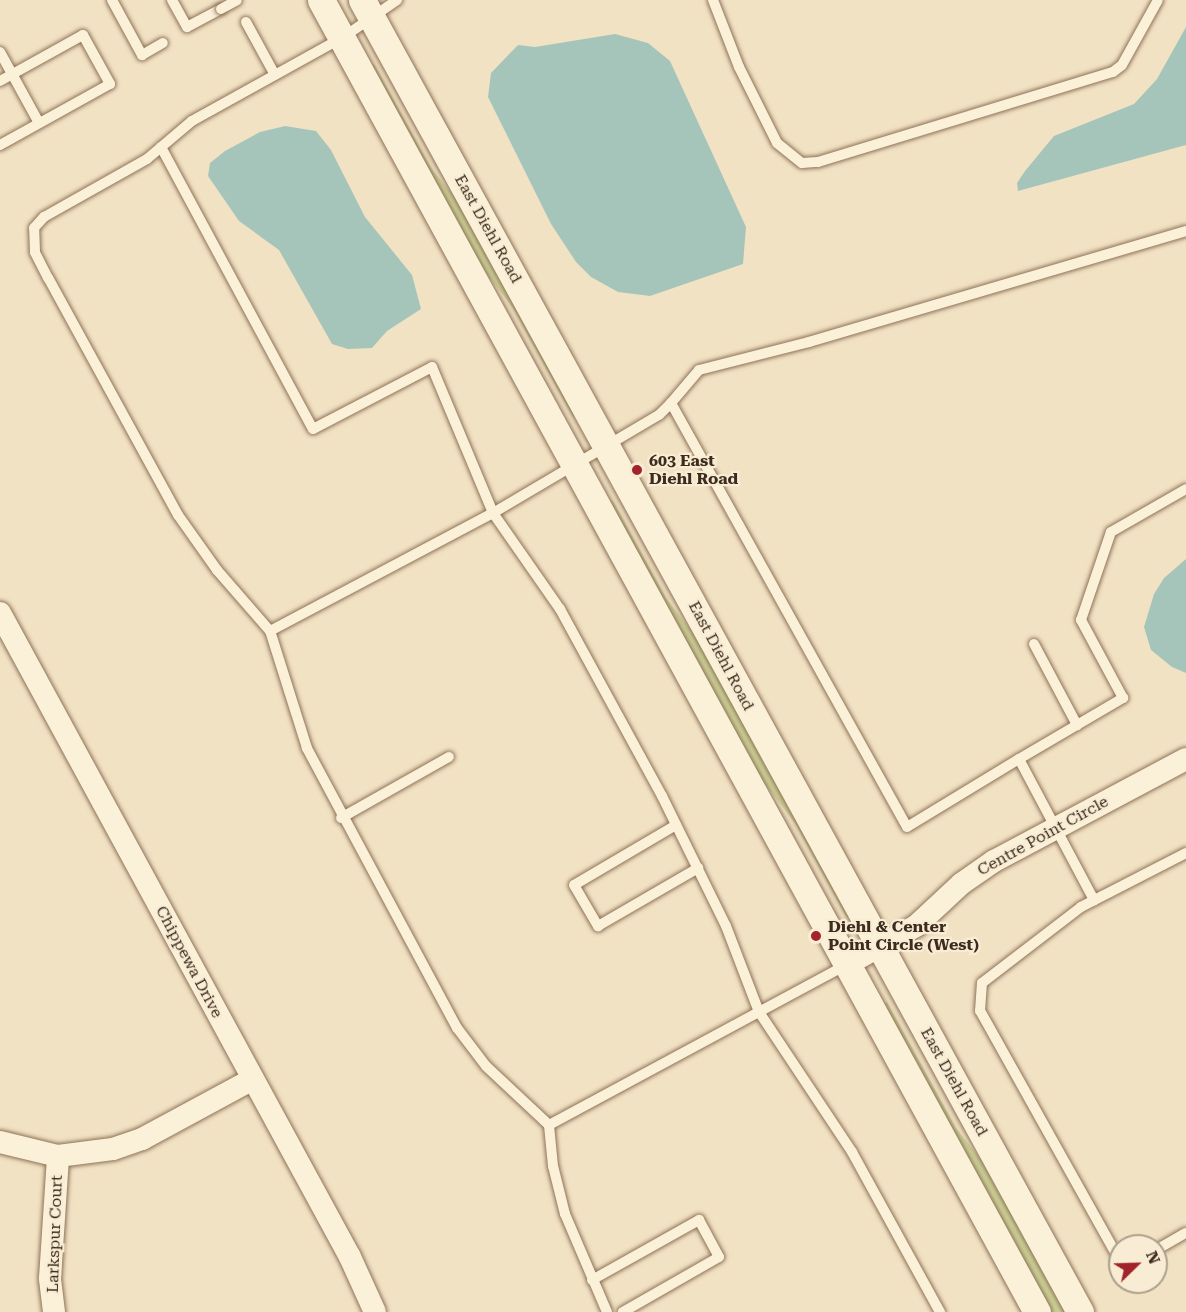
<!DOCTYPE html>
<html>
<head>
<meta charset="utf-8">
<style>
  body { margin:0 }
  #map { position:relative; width:1186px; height:1312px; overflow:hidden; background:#f2e2c4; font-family:"Roboto Serif",serif }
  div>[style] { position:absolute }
  .green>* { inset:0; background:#ccd196 }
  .water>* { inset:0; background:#a6c5ba }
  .roads { filter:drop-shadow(0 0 2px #8e7358) drop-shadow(0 0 2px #8e7358) }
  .service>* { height:10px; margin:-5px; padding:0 5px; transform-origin:5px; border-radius:5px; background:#fbf0d8 }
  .minor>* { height:22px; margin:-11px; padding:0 11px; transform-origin:11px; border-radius:11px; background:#fbf0d8 }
  .tertiary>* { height:27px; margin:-13.5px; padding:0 13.5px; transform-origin:13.5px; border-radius:13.5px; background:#fbf0d8 }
  .bridges { filter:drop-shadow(0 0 2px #8e7358) drop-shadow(0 0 2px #8e7358) }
  .service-bridge>* { height:10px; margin:-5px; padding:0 5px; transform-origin:5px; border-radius:5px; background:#fbf0d8 }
  .dots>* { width:16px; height:16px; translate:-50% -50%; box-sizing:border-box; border:3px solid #f8edd4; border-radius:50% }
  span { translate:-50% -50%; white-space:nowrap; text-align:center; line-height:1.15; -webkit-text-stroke:4.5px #f8edd4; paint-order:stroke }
  .street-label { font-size:16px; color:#3d2c1e }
  .poi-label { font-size:16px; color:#3d2c1e; font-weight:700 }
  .left { translate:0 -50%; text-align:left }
  .north { position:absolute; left:1108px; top:1234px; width:60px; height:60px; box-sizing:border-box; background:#f8edd4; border:2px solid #ada08b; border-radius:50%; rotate:67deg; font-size:16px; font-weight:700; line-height:24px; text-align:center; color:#3d2c1e }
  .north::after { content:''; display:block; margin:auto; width:21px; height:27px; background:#a22329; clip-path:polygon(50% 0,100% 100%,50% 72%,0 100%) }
</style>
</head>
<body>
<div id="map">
  <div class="green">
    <i style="clip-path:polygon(374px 64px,431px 168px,466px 211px,578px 415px,573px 417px,513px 308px,472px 255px,369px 66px)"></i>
    <i style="clip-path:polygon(613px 501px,666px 598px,707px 651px,851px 915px,847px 918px,795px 823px,752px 767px,608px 502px)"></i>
    <i style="clip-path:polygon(887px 1002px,956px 1128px,994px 1176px,1068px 1312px,1050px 1312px,883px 1005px)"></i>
  </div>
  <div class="water">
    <i style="clip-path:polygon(1186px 27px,1186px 145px,1018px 191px,1017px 183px,1025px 171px,1054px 136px,1134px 104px,1157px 79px)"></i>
    <i style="clip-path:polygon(615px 34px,648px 43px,670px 61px,746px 227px,743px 264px,650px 296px,618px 292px,591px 277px,576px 262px,551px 224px,488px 97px,491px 73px,518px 45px,535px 47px)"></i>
    <i style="clip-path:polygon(285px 126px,316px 131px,331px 150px,365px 217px,412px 275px,421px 309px,387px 331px,372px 348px,348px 349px,332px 344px,279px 250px,239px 221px,208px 176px,210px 163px,225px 151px,260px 132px)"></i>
    <i style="clip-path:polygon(1186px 559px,1186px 673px,1172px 667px,1151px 650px,1144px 627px,1154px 594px,1164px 578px)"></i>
  </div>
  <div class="roads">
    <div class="service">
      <i style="left:112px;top:0;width:63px;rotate:61.4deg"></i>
      <i style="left:142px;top:55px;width:24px;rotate:-30deg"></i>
      <i style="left:172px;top:0;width:31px;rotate:61deg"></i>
      <i style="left:187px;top:27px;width:38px;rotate:-28deg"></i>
      <i style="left:713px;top:0;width:72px;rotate:68.8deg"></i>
      <i style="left:739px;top:67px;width:85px;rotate:63.4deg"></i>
      <i style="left:777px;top:143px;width:32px;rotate:39deg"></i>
      <i style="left:802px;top:163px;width:16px;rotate:-4deg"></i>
      <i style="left:818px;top:162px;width:308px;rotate:-17deg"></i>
      <i style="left:1113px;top:72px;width:11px;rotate:-38deg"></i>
      <i style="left:1122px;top:65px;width:74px;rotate:-61deg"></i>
      <i style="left:246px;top:22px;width:60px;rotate:61.3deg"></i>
      <i style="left:0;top:52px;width:81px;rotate:61.2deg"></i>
      <i style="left:0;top:81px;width:95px;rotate:-29deg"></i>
      <i style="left:83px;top:35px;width:56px;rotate:61.1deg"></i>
      <i style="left:110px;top:84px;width:126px;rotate:151deg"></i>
      <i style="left:161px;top:147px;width:320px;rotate:61.7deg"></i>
      <i style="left:313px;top:429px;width:134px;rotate:-27.5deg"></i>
      <i style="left:432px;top:367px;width:158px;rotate:67.3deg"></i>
      <i style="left:493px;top:513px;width:117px;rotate:55.1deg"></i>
      <i style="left:560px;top:609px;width:213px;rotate:61.4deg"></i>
      <i style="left:662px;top:796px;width:145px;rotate:63.8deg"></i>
      <i style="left:726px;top:926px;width:92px;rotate:69deg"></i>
      <i style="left:759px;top:1012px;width:168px;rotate:56.4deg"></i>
      <i style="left:852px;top:1152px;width:183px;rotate:61.2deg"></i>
      <i style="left:671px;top:403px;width:43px;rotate:-49.7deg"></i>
      <i style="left:699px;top:370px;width:114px;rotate:-14.3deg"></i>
      <i style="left:809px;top:342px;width:393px;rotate:-16.4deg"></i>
      <i style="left:270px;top:631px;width:81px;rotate:-131deg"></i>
      <i style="left:217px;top:570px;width:67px;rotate:-125.3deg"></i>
      <i style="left:178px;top:515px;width:270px;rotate:-118.7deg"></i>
      <i style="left:48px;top:278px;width:29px;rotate:-117deg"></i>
      <i style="left:35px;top:252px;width:24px;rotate:-92deg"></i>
      <i style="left:34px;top:228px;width:15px;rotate:-48deg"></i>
      <i style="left:44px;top:217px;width:118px;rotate:-29.4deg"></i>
      <i style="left:147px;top:159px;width:59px;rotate:-40.2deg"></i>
      <i style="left:192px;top:121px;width:171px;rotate:-29deg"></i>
      <i style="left:342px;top:38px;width:67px;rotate:-34.6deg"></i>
      <i style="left:1034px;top:644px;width:92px;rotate:62deg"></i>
      <i style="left:1019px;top:759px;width:121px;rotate:-30.4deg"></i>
      <i style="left:1123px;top:698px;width:89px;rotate:-118.3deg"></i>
      <i style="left:1081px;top:620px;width:93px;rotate:-71.2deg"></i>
      <i style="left:1111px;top:532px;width:86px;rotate:-29.8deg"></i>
      <i style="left:341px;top:818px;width:124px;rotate:-29.5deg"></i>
      <i style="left:676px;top:825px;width:118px;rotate:149.5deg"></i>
      <i style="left:574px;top:885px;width:48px;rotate:59.7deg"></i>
      <i style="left:598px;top:926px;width:116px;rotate:-30.1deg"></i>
      <i style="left:549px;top:1125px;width:86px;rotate:-136.9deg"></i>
      <i style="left:486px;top:1066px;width:48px;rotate:-127.3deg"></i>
      <i style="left:457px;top:1028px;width:318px;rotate:-118.2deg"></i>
      <i style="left:307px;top:748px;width:123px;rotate:-107.5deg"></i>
      <i style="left:270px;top:631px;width:252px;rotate:-27.9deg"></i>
      <i style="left:493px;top:513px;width:193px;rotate:-30.6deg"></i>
      <i style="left:659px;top:415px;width:17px;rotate:-45deg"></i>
      <i style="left:671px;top:403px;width:485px;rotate:60.9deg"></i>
      <i style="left:907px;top:827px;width:131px;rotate:-31.3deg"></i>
      <i style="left:1019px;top:759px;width:160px;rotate:62deg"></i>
      <i style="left:1156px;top:1250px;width:34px;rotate:-30deg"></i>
      <i style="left:1120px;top:1261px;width:287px;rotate:-119.2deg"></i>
      <i style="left:980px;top:1011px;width:28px;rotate:-86deg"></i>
      <i style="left:982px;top:983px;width:125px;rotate:-37.5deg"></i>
      <i style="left:1081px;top:907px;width:118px;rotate:-27.2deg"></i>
      <i style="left:592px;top:1280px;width:123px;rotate:-29.3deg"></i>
      <i style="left:699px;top:1220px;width:42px;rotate:61.6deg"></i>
      <i style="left:719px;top:1257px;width:111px;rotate:150.2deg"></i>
      <i style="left:607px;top:1312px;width:107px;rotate:-113.2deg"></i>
      <i style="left:565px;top:1214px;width:49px;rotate:-104deg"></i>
      <i style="left:553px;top:1166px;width:41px;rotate:-95.6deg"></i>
      <i style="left:549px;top:1125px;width:340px;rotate:-28.3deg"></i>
    </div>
    <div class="minor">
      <i style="left:0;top:613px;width:733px;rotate:61.48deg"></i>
      <i style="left:350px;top:1257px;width:60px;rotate:65.6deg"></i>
      <i style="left:848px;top:964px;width:78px;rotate:-29.2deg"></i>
      <i style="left:916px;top:926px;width:62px;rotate:-43deg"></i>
      <i style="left:961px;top:884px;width:40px;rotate:-34.9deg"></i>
      <i style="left:994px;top:861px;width:217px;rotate:-28deg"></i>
      <i style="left:0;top:1142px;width:60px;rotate:13.6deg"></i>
      <i style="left:58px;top:1156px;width:55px;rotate:-7.3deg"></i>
      <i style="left:113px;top:1149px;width:31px;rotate:-19deg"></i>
      <i style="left:142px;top:1139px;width:126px;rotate:-28.4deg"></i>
      <i style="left:54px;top:1312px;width:34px;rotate:-97deg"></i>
      <i style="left:50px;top:1278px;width:122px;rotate:-86.2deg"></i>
    </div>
    <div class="tertiary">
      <i style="left:321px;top:0;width:1495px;rotate:61.38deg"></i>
      <i style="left:362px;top:0;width:1496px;rotate:61.31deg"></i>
    </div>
  </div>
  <div class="bridges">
    <div class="service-bridge">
      <i style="left:221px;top:9px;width:18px;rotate:-29deg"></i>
    </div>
  </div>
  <div class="dots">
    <i style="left:637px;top:470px;background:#a22329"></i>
    <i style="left:816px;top:936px;background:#a22329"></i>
  </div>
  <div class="street-label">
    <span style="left:488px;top:229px;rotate:61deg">East Diehl Road</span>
    <span style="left:721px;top:656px;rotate:62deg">East Diehl Road</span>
    <span style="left:1043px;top:836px;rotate:-29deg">Centre Point Circle</span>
    <span style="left:189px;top:962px;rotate:62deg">Chippewa Drive</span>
    <span style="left:954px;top:1082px;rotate:61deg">East Diehl Road</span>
    <span style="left:55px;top:1234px;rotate:-88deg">Larkspur Court</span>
  </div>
  <div class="poi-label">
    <span class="left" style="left:649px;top:470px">603 East<br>Diehl Road</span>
    <span class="left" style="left:828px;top:936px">Diehl &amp; Center<br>Point Circle (West)</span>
  </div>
  <div class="north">N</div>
</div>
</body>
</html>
